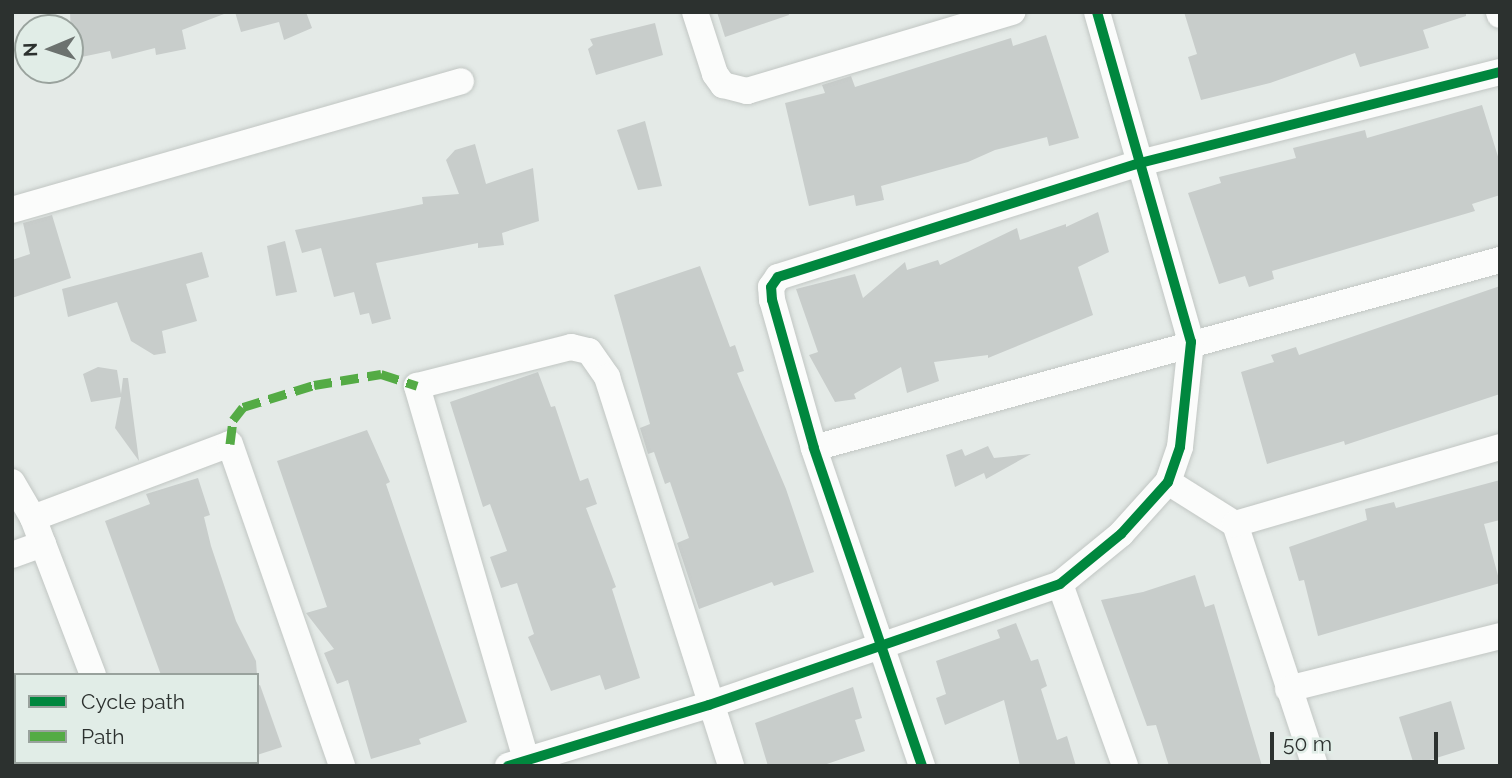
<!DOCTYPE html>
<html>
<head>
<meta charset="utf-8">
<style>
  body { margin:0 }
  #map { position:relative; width:1512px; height:778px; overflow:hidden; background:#e4eae7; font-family:Raleway,sans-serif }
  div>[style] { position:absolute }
  .building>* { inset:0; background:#c8cdcb }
  .roads { filter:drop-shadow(0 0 2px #c1c6c3) drop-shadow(0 0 2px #c1c6c3) }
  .street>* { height:26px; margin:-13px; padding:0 13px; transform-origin:13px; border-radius:13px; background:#fbfcfb }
  .quiet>* { height:9px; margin-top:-4.5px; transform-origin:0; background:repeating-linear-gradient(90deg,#54ab45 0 18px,transparent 0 27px) }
  .cycleway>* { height:10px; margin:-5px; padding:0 5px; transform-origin:5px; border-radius:5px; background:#00873e }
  span { translate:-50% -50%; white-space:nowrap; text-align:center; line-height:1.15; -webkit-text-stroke:5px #e1ede7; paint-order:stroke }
  .frame { position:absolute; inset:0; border:14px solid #2c312f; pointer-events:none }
  .legend { position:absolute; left:14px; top:673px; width:245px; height:91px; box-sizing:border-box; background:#e1ede7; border:2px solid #99a29d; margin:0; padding:9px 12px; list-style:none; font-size:21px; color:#2c312f }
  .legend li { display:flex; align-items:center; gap:14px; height:35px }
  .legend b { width:35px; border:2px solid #99a29d }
  .north { position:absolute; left:14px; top:14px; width:70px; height:70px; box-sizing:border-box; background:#e1ede7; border:2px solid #99a29d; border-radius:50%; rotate:268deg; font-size:19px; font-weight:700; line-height:28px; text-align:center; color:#2c312f }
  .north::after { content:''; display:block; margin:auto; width:24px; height:32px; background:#6c726f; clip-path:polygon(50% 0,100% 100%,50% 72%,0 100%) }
  .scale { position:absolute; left:1270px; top:732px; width:168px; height:32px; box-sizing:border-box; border:4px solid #2c312f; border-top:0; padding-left:9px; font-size:21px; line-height:24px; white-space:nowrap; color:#2c312f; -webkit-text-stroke:5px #e1ede7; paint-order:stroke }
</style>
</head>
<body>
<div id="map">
  <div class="building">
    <i style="clip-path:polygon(70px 12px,223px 12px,224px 14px,182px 30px,186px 49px,156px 55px,155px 48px,112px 59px,110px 51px,72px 59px)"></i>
    <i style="clip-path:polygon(235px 12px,306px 12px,312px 28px,284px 40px,279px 22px,241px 32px)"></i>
    <i style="clip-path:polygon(717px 12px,788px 12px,789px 15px,725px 37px)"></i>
    <i style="clip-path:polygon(1184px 12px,1466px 12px,1466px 16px,1423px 30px,1429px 48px,1360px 67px,1355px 53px,1270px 83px,1201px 100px,1188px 57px,1197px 54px)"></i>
    <i style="clip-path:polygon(655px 23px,663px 55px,596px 75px,588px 49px,593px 45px,590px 39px)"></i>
    <i style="clip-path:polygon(1046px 35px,1079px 138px,1049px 146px,1047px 137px,995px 150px,968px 162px,881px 186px,884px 200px,856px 206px,854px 195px,809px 206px,785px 103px,825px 93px,822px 85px,851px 76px,855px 87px,1011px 38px,1013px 46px)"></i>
    <i style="clip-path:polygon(1482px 105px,1500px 163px,1500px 195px,1472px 204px,1475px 211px,1272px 271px,1274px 279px,1249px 287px,1245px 276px,1219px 284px,1188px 193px,1221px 183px,1219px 177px,1296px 158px,1293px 148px,1365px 130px,1367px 138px)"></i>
    <i style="clip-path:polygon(645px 121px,662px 186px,638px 190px,617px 130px)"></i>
    <i style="clip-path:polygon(475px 144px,486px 184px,533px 168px,539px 221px,502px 233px,504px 245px,478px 248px,478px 243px,376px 263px,391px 319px,372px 324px,369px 313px,360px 315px,354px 292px,334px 297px,321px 248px,302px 253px,295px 230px,423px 204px,422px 197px,459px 194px,446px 160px,455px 150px)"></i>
    <i style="clip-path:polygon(1098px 212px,1109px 252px,1078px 267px,1093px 315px,988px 358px,988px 355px,934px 362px,939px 381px,907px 393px,901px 367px,854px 394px,856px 399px,835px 402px,809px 355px,818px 352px,796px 289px,855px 274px,863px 298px,905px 262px,907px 270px,938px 260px,940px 265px,1017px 228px,1020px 240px,1066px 224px,1066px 227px)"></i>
    <i style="clip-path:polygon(52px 215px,71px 278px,12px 298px,12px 260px,30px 254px,23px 223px)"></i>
    <i style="clip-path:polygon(285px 241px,297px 292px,276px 296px,267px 246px)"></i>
    <i style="clip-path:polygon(202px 252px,209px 277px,186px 284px,197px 321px,162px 331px,166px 353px,154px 355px,131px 341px,117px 302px,68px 317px,62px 289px)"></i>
    <i style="clip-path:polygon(700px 266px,730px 347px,735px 345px,744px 371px,737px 373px,786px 489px,814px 572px,774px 586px,772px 582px,699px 609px,677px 543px,689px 538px,670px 482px,665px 484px,654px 452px,648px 454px,640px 428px,650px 424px,614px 295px)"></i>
    <i style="clip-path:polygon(1500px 286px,1500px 394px,1345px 445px,1344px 441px,1267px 464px,1241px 372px,1274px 362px,1271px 355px,1296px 347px,1299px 355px)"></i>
    <i style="clip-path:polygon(98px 367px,117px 370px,121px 394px,123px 378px,128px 378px,139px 461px,115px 428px,121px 397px,91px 402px,83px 374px)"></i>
    <i style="clip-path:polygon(538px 372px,551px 407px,555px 406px,580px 481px,588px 478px,597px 504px,586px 508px,616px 587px,612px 589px,640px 678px,605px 690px,600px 675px,551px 691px,528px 637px,534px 634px,517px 583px,501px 588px,490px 557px,507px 551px,490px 504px,483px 507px,450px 402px)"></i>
    <i style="clip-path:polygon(367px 430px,390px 482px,386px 484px,467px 722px,419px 739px,421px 744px,371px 759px,348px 680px,337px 684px,324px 653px,334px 649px,306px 613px,327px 607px,277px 461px)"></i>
    <i style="clip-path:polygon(988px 446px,994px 458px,1031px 454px,986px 479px,984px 473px,955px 487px,946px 455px,962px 449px,965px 456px)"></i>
    <i style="clip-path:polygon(198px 478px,210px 515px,204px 517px,211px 546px,236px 621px,256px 661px,257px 675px,161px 675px,105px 521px,150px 504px,146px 494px)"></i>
    <i style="clip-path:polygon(1500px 480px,1500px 520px,1484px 524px,1500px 583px,1318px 636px,1304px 580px,1299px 581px,1289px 547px,1367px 520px,1365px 509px,1394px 502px,1396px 508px)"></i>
    <i style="clip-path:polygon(1195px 575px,1205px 607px,1214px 604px,1262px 766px,1169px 766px,1156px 725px,1147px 726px,1101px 600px,1143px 592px)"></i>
    <i style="clip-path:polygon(1016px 623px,1031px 661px,1038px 659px,1047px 686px,1041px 689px,1057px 740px,1067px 736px,1076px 766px,1020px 766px,1004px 700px,945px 725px,936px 698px,946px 694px,936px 661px,1000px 638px,997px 630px)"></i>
    <i style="clip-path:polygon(260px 685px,282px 747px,257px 755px,257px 686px)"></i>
    <i style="clip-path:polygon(853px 687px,862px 718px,855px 720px,865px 751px,821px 766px,768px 766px,755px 723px)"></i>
    <i style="clip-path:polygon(1451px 701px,1465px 749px,1414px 765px,1399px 717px)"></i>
  </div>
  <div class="roads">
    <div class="street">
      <i style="left:695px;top:12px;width:65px;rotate:72.1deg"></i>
      <i style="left:715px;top:74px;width:14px;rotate:54deg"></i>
      <i style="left:723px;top:85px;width:25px;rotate:14deg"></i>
      <i style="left:747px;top:91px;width:277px;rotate:-16.6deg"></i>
      <i style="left:1499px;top:12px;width:3px;rotate:72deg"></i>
      <i style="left:12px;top:210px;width:467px;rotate:-16deg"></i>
      <i style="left:814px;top:448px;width:711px;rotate:-15.33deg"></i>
      <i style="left:12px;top:482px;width:42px;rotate:59.7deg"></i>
      <i style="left:33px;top:518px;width:168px;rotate:69.1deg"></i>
      <i style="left:1168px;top:482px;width:79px;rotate:32.1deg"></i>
      <i style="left:1235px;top:524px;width:255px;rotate:71.7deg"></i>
      <i style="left:33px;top:518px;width:210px;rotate:-20.6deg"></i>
      <i style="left:230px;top:444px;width:341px;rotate:70.8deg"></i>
      <i style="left:1235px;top:524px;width:276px;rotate:-16.2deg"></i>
      <i style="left:12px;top:555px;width:33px;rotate:-20deg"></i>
      <i style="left:1060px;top:584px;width:193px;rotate:70.3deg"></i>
      <i style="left:1288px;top:689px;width:219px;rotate:-14deg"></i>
      <i style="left:12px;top:747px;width:4px;rotate:-14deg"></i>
      <i style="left:124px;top:762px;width:4px;rotate:76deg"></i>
      <i style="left:508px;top:766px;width:210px;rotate:-16.9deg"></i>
      <i style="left:709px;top:705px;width:371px;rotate:-19deg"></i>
      <i style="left:1060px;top:584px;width:79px;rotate:-39.3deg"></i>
      <i style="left:1121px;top:534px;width:70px;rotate:-47.9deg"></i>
      <i style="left:1168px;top:482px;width:37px;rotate:-71deg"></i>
      <i style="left:1180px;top:447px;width:106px;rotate:-84deg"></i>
      <i style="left:1191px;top:342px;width:343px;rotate:-105.9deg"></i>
      <i style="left:528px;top:766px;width:396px;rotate:-106.3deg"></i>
      <i style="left:417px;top:386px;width:159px;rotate:-14.2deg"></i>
      <i style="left:571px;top:347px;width:18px;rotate:13deg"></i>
      <i style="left:589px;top:351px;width:32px;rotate:55deg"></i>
      <i style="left:607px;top:377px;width:408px;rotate:72.3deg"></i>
      <i style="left:922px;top:766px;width:336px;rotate:-108.8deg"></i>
      <i style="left:814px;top:448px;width:154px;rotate:-105.8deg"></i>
      <i style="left:772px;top:300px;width:13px;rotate:-94deg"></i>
      <i style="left:771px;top:287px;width:12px;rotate:-55deg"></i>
      <i style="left:778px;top:277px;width:380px;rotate:-17.5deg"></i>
      <i style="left:1140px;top:163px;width:371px;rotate:-14.2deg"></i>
    </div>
  </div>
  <div class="quiet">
    <i style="left:230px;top:444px;width:24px;rotate:-83deg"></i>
    <i style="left:233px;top:420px;width:16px;rotate:-52deg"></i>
    <i style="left:243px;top:407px;width:74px;rotate:-17.2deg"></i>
    <i style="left:314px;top:385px;width:68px;rotate:-9.3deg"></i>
    <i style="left:381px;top:374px;width:38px;rotate:18deg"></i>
  </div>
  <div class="cycleway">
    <i style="left:508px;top:766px;width:210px;rotate:-16.9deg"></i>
    <i style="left:709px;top:705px;width:371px;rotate:-19deg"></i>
    <i style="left:1060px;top:584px;width:79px;rotate:-39.3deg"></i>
    <i style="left:1121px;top:534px;width:70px;rotate:-47.9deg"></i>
    <i style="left:1168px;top:482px;width:37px;rotate:-71deg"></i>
    <i style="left:1180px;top:447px;width:106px;rotate:-84deg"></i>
    <i style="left:1191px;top:342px;width:343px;rotate:-105.9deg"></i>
    <i style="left:922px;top:766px;width:336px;rotate:-108.8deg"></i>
    <i style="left:814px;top:448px;width:154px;rotate:-105.8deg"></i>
    <i style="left:772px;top:300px;width:13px;rotate:-94deg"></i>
    <i style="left:771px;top:287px;width:12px;rotate:-55deg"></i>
    <i style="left:778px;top:277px;width:380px;rotate:-17.5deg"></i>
    <i style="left:1140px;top:163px;width:371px;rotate:-14.2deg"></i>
  </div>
  <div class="frame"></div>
  <ul class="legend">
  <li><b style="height:9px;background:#00873e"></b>Cycle path</li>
  <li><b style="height:9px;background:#54ab45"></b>Path</li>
  </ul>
  <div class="north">N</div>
  <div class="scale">50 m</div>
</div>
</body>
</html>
